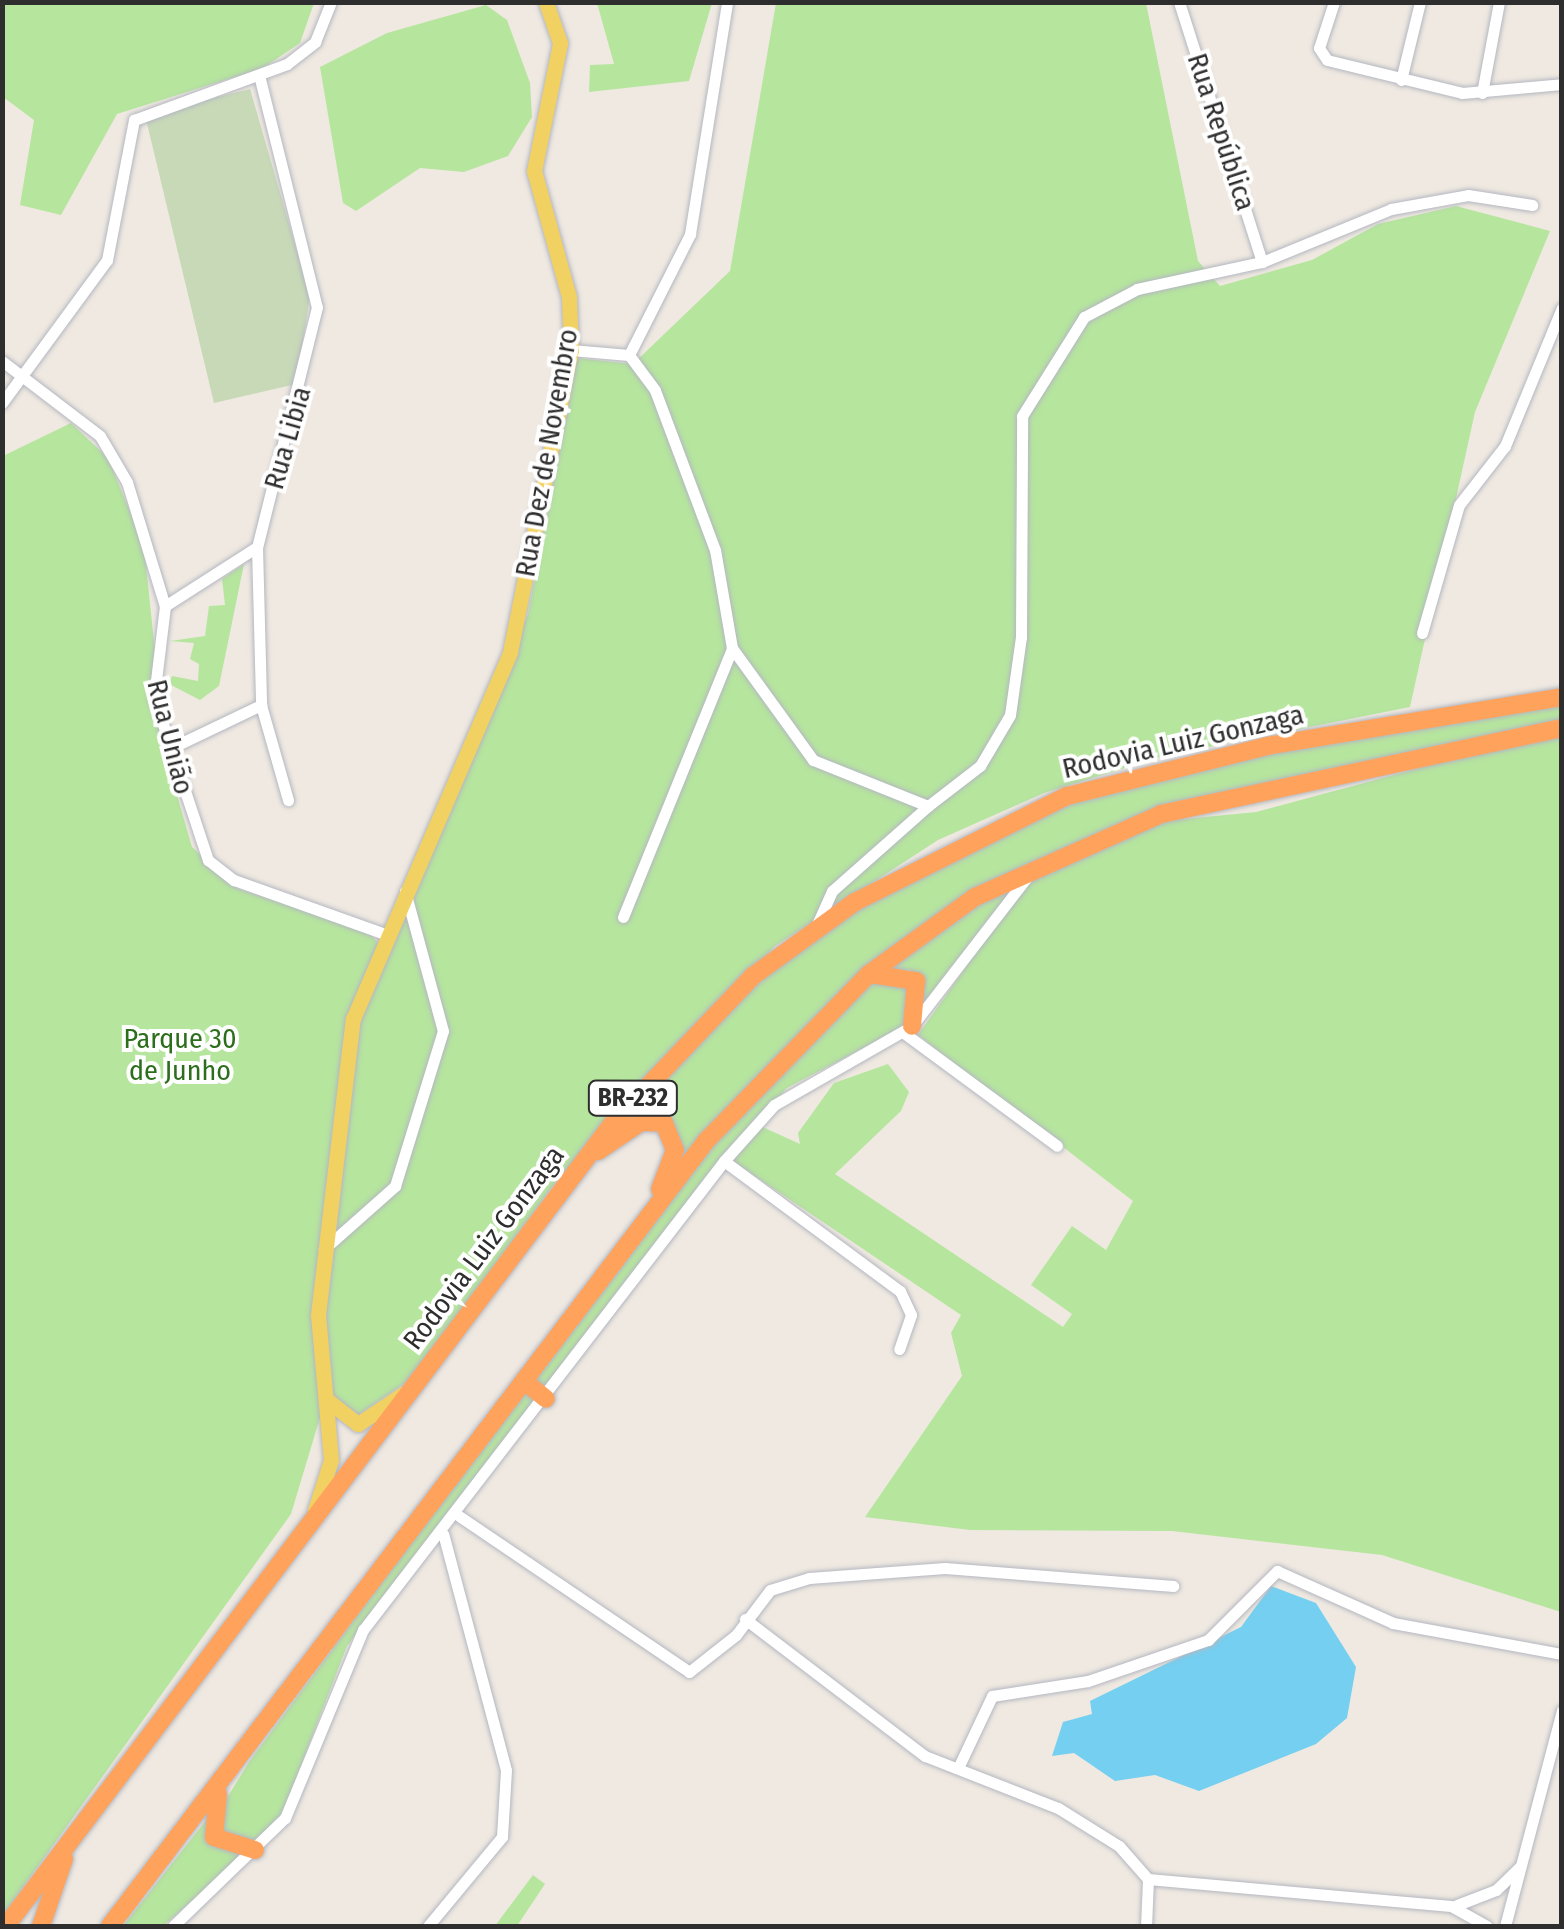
<!DOCTYPE html>
<html>
<head>
<meta charset="utf-8">
<style>
  body { margin:0 }
  #map { position:relative; width:1564px; height:1929px; overflow:hidden; background:#efe9e1; font-family:"Fira Sans Condensed",sans-serif }
  div>[style] { position:absolute }
  .green>* { inset:0; background:#b6e59e }
  .cemetery>* { inset:0; background:#c8d9b8 }
  .water>* { inset:0; background:#75cff0 }
  .roads { filter:drop-shadow(0 0 2px #b4b7c1) drop-shadow(0 0 2px #b4b7c1) }
  .minor>* { height:11px; margin:-5.5px; padding:0 5.5px; transform-origin:5.5px; border-radius:5.5px; background:#fff }
  .major>* { height:15px; margin:-7.5px; padding:0 7.5px; transform-origin:7.5px; border-radius:7.5px; background:#f2d163 }
  .highway>* { height:18px; margin:-9px; padding:0 9px; transform-origin:9px; border-radius:9px; background:#ffa35c }
  span { translate:-50% -50%; white-space:nowrap; text-align:center; line-height:1.15; -webkit-text-stroke:8px #fff; paint-order:stroke }
  .shield-label span { padding:2px 8px; background:#fff; border:2px solid; border-radius:8px; -webkit-text-stroke-width:0 }
  .shield-label { font-size:25px; color:#2e2e2e; font-weight:700 }
  .street-label { font-size:28px; color:#2e2e2e }
  .park-label { font-size:28px; color:#2c6e1b }
  .frame { position:absolute; inset:0; border:5px solid #2e2e2e; pointer-events:none }
</style>
</head>
<body>
<div id="map">
  <div class="green">
    <i style="clip-path:polygon(3px 3px,314px 3px,300px 43px,263px 68px,117px 114px,61px 215px,20px 205px,34px 120px,3px 97px)"></i>
    <i style="clip-path:polygon(597px 3px,712px 3px,689px 81px,589px 92px,590px 65px,614px 64px)"></i>
    <i style="clip-path:polygon(776px 3px,1146px 3px,1198px 261px,1220px 286px,1312px 260px,1378px 224px,1456px 206px,1550px 231px,1475px 412px,1410px 707px,1164px 756px,1044px 793px,938px 840px,775px 946px,713px 1013px,822px 919px,1047px 808px,1247px 753px,1561px 696px,1561px 728px,1164px 821px,1256px 812px,1561px 730px,1561px 1612px,1382px 1555px,1172px 1531px,970px 1530px,865px 1517px,962px 1376px,951px 1333px,961px 1315px,731px 1160px,758px 1125px,800px 1144px,798px 1133px,834px 1083px,888px 1064px,909px 1092px,901px 1111px,835px 1174px,1063px 1327px,1072px 1314px,1031px 1285px,1072px 1226px,1106px 1250px,1133px 1201px,918px 1035px,1033px 872px,866px 972px,812px 1019px,660px 1195px,675px 1128px,608px 1134px,705px 1021px,555px 1183px,411px 1379px,355px 1417px,328px 1391px,291px 1514px,3px 1915px,3px 456px,71px 423px,108px 458px,144px 546px,166px 757px,192px 847px,236px 888px,368px 932px,386px 951px,528px 614px,577px 358px,633px 364px,730px 271px)"></i>
    <i style="clip-path:polygon(486px 5px,507px 20px,530px 83px,532px 117px,508px 156px,464px 172px,420px 168px,356px 211px,343px 203px,320px 67px,387px 33px)"></i>
    <i style="clip-path:polygon(244px 564px,219px 686px,200px 700px,169px 684px,172px 676px,198px 681px,199px 664px,190px 659px,194px 643px,170px 641px,205px 636px,209px 606px,225px 605px,222px 579px)"></i>
    <i style="clip-path:polygon(1024px 878px,918px 1015px,921px 979px,909px 970px,876px 971px,979px 897px)"></i>
    <i style="clip-path:polygon(907px 975px,907px 1025px,787px 1088px,704px 1180px,347px 1646px,281px 1817px,255px 1842px,225px 1837px,219px 1811px,249px 1762px,675px 1186px,871px 978px)"></i>
    <i style="clip-path:polygon(207px 1819px,215px 1846px,246px 1853px,163px 1926px,123px 1926px)"></i>
    <i style="clip-path:polygon(533px 1875px,545px 1884px,517px 1926px,495px 1926px)"></i>
  </div>
  <div class="cemetery">
    <i style="clip-path:polygon(250px 89px,310px 296px,296px 384px,214px 403px,145px 115px)"></i>
  </div>
  <div class="water">
    <i style="clip-path:polygon(1271px 1586px,1316px 1603px,1356px 1667px,1347px 1718px,1316px 1744px,1199px 1791px,1155px 1775px,1115px 1781px,1074px 1753px,1052px 1756px,1063px 1722px,1092px 1714px,1090px 1701px,1241px 1627px)"></i>
  </div>
  <div class="roads">
    <div class="minor">
      <i style="left:1179px;top:2px;width:273px;rotate:72.3deg"></i>
      <i style="left:1334px;top:2px;width:48px;rotate:108.1deg"></i>
      <i style="left:1319px;top:48px;width:14px;rotate:56deg"></i>
      <i style="left:1327px;top:60px;width:139px;rotate:13.7deg"></i>
      <i style="left:1462px;top:93px;width:100px;rotate:-5.1deg"></i>
      <i style="left:260px;top:79px;width:235px;rotate:76deg"></i>
      <i style="left:317px;top:307px;width:247px;rotate:104deg"></i>
      <i style="left:257px;top:547px;width:158px;rotate:88.5deg"></i>
      <i style="left:261px;top:705px;width:99px;rotate:74.1deg"></i>
      <i style="left:1401px;top:80px;width:80px;rotate:-76.3deg"></i>
      <i style="left:1482px;top:93px;width:93px;rotate:-79.4deg"></i>
      <i style="left:571px;top:350px;width:58px;rotate:4.9deg"></i>
      <i style="left:2px;top:361px;width:123px;rotate:37.4deg"></i>
      <i style="left:100px;top:436px;width:53px;rotate:59.6deg"></i>
      <i style="left:127px;top:482px;width:130px;rotate:73deg"></i>
      <i style="left:165px;top:606px;width:92px;rotate:96.9deg"></i>
      <i style="left:154px;top:697px;width:172px;rotate:71.7deg"></i>
      <i style="left:208px;top:860px;width:33px;rotate:38deg"></i>
      <i style="left:234px;top:880px;width:160px;rotate:19.7deg"></i>
      <i style="left:2px;top:403px;width:177px;rotate:-53.7deg"></i>
      <i style="left:107px;top:260px;width:143px;rotate:-79.1deg"></i>
      <i style="left:134px;top:120px;width:163px;rotate:-20.1deg"></i>
      <i style="left:287px;top:64px;width:36px;rotate:-38deg"></i>
      <i style="left:315px;top:42px;width:43px;rotate:-68.2deg"></i>
      <i style="left:165px;top:606px;width:109px;rotate:-32.7deg"></i>
      <i style="left:1422px;top:633px;width:133px;rotate:-73.9deg"></i>
      <i style="left:1459px;top:505px;width:75px;rotate:-52.1deg"></i>
      <i style="left:1505px;top:446px;width:149px;rotate:-67.6deg"></i>
      <i style="left:732px;top:648px;width:138px;rotate:54.1deg"></i>
      <i style="left:813px;top:760px;width:124px;rotate:21.8deg"></i>
      <i style="left:928px;top:806px;width:128px;rotate:138.5deg"></i>
      <i style="left:832px;top:891px;width:42px;rotate:114.1deg"></i>
      <i style="left:173px;top:747px;width:98px;rotate:-25.5deg"></i>
      <i style="left:928px;top:806px;width:66px;rotate:-37.6deg"></i>
      <i style="left:980px;top:766px;width:59px;rotate:-59.5deg"></i>
      <i style="left:1010px;top:715px;width:79px;rotate:-82deg"></i>
      <i style="left:1021px;top:637px;width:221px;rotate:-89.7deg"></i>
      <i style="left:1022px;top:416px;width:117px;rotate:-57.9deg"></i>
      <i style="left:1084px;top:317px;width:60px;rotate:-27.8deg"></i>
      <i style="left:1137px;top:289px;width:128px;rotate:-12.2deg"></i>
      <i style="left:1262px;top:262px;width:139px;rotate:-22.3deg"></i>
      <i style="left:1391px;top:209px;width:78px;rotate:-10.3deg"></i>
      <i style="left:1468px;top:195px;width:65px;rotate:8.9deg"></i>
      <i style="left:623px;top:917px;width:290px;rotate:-67.9deg"></i>
      <i style="left:732px;top:648px;width:99px;rotate:-99.8deg"></i>
      <i style="left:715px;top:550px;width:171px;rotate:-110.6deg"></i>
      <i style="left:655px;top:390px;width:44px;rotate:-126.6deg"></i>
      <i style="left:629px;top:355px;width:136px;rotate:-63.2deg"></i>
      <i style="left:690px;top:234px;width:235px;rotate:-80.9deg"></i>
      <i style="left:904px;top:1033px;width:190px;rotate:36.4deg"></i>
      <i style="left:724px;top:1161px;width:219px;rotate:36.5deg"></i>
      <i style="left:900px;top:1291px;width:26px;rotate:65deg"></i>
      <i style="left:911px;top:1315px;width:36px;rotate:109deg"></i>
      <i style="left:324px;top:1249px;width:95px;rotate:-41.6deg"></i>
      <i style="left:395px;top:1186px;width:162px;rotate:-72.8deg"></i>
      <i style="left:443px;top:1031px;width:145px;rotate:-105.2deg"></i>
      <i style="left:459px;top:1516px;width:278px;rotate:34.1deg"></i>
      <i style="left:689px;top:1672px;width:60px;rotate:-38.2deg"></i>
      <i style="left:736px;top:1635px;width:56px;rotate:-52.9deg"></i>
      <i style="left:770px;top:1590px;width:41px;rotate:-17.1deg"></i>
      <i style="left:809px;top:1578px;width:136px;rotate:-4.2deg"></i>
      <i style="left:945px;top:1568px;width:229px;rotate:4.5deg"></i>
      <i style="left:745px;top:1619px;width:226px;rotate:37.3deg"></i>
      <i style="left:925px;top:1756px;width:143px;rotate:21.4deg"></i>
      <i style="left:1058px;top:1808px;width:72px;rotate:31.9deg"></i>
      <i style="left:1119px;top:1846px;width:44px;rotate:48.7deg"></i>
      <i style="left:1148px;top:1879px;width:47px;rotate:92.4deg"></i>
      <i style="left:958px;top:1768px;width:80px;rotate:-64.7deg"></i>
      <i style="left:992px;top:1696px;width:97px;rotate:-8.9deg"></i>
      <i style="left:1088px;top:1681px;width:127px;rotate:-18.9deg"></i>
      <i style="left:1208px;top:1640px;width:98px;rotate:-45deg"></i>
      <i style="left:1277px;top:1571px;width:127px;rotate:24.1deg"></i>
      <i style="left:1393px;top:1623px;width:172px;rotate:10.4deg"></i>
      <i style="left:1148px;top:1879px;width:304px;rotate:5.1deg"></i>
      <i style="left:1451px;top:1906px;width:41px;rotate:29.1deg"></i>
      <i style="left:1457px;top:1905px;width:42px;rotate:-21deg"></i>
      <i style="left:1496px;top:1890px;width:33px;rotate:-44deg"></i>
      <i style="left:173px;top:1926px;width:156px;rotate:-44deg"></i>
      <i style="left:285px;top:1818px;width:204px;rotate:-67.5deg"></i>
      <i style="left:363px;top:1630px;width:592px;rotate:-52.41deg"></i>
      <i style="left:724px;top:1161px;width:75px;rotate:-48.2deg"></i>
      <i style="left:774px;top:1105px;width:159px;rotate:-29.8deg"></i>
      <i style="left:912px;top:1026px;width:188px;rotate:-52.3deg"></i>
      <i style="left:428px;top:1926px;width:116px;rotate:-50.3deg"></i>
      <i style="left:502px;top:1837px;width:67px;rotate:-86.6deg"></i>
      <i style="left:506px;top:1770px;width:244px;rotate:-104.9deg"></i>
      <i style="left:1505px;top:1926px;width:223px;rotate:-75.2deg"></i>
    </div>
    <div class="major">
      <i style="left:327px;top:1400px;width:39px;rotate:38deg"></i>
      <i style="left:358px;top:1424px;width:54px;rotate:-33.7deg"></i>
      <i style="left:315px;top:1510px;width:52px;rotate:-72.3deg"></i>
      <i style="left:331px;top:1460px;width:146px;rotate:-95.1deg"></i>
      <i style="left:318px;top:1315px;width:298px;rotate:-83.3deg"></i>
      <i style="left:353px;top:1019px;width:399px;rotate:-66.8deg"></i>
      <i style="left:510px;top:652px;width:308px;rotate:-78.6deg"></i>
      <i style="left:571px;top:350px;width:53px;rotate:-92.2deg"></i>
      <i style="left:569px;top:297px;width:131px;rotate:-105.5deg"></i>
      <i style="left:534px;top:171px;width:131px;rotate:-78.5deg"></i>
      <i style="left:560px;top:43px;width:43px;rotate:-108.9deg"></i>
    </div>
    <div class="highway">
      <i style="left:870px;top:974px;width:47px;rotate:8.7deg"></i>
      <i style="left:916px;top:981px;width:45px;rotate:95.1deg"></i>
      <i style="left:598px;top:1151px;width:52px;rotate:-34deg"></i>
      <i style="left:641px;top:1122px;width:23px;rotate:2deg"></i>
      <i style="left:664px;top:1123px;width:29px;rotate:68deg"></i>
      <i style="left:675px;top:1150px;width:42px;rotate:111deg"></i>
      <i style="left:524px;top:1381px;width:28px;rotate:39deg"></i>
      <i style="left:218px;top:1794px;width:43px;rotate:95.3deg"></i>
      <i style="left:214px;top:1837px;width:43px;rotate:17.6deg"></i>
      <i style="left:6px;top:1926px;width:1005px;rotate:-52.92deg"></i>
      <i style="left:612px;top:1124px;width:204px;rotate:-46.4deg"></i>
      <i style="left:753px;top:976px;width:126px;rotate:-36deg"></i>
      <i style="left:855px;top:902px;width:237px;rotate:-26.6deg"></i>
      <i style="left:1067px;top:796px;width:206px;rotate:-14deg"></i>
      <i style="left:1267px;top:746px;width:299px;rotate:-9.4deg"></i>
      <i style="left:41px;top:1926px;width:71px;rotate:-71.1deg"></i>
      <i style="left:110px;top:1926px;width:986px;rotate:-52.79deg"></i>
      <i style="left:706px;top:1141px;width:233px;rotate:-45.7deg"></i>
      <i style="left:869px;top:974px;width:131px;rotate:-36deg"></i>
      <i style="left:975px;top:897px;width:204px;rotate:-24deg"></i>
      <i style="left:1161px;top:814px;width:410px;rotate:-12.1deg"></i>
    </div>
  </div>
  <div class="shield-label">
    <span style="left:633px;top:1098px">BR-232</span>
  </div>
  <div class="street-label">
    <span style="left:1221px;top:132px;rotate:72deg">Rua República</span>
    <span style="left:288px;top:438px;rotate:-74deg">Rua Libia</span>
    <span style="left:547px;top:453px;rotate:-80deg">Rua Dez de Novembro</span>
    <span style="left:170px;top:737px;rotate:76deg">Rua União</span>
    <span style="left:1183px;top:742px;rotate:-13deg">Rodovia Luiz Gonzaga</span>
    <span style="left:484px;top:1248px;rotate:-53deg">Rodovia Luiz Gonzaga</span>
  </div>
  <div class="park-label">
    <span style="left:180px;top:1055px">Parque 30<br>de Junho</span>
  </div>
  <div class="frame"></div>
</div>
</body>
</html>
